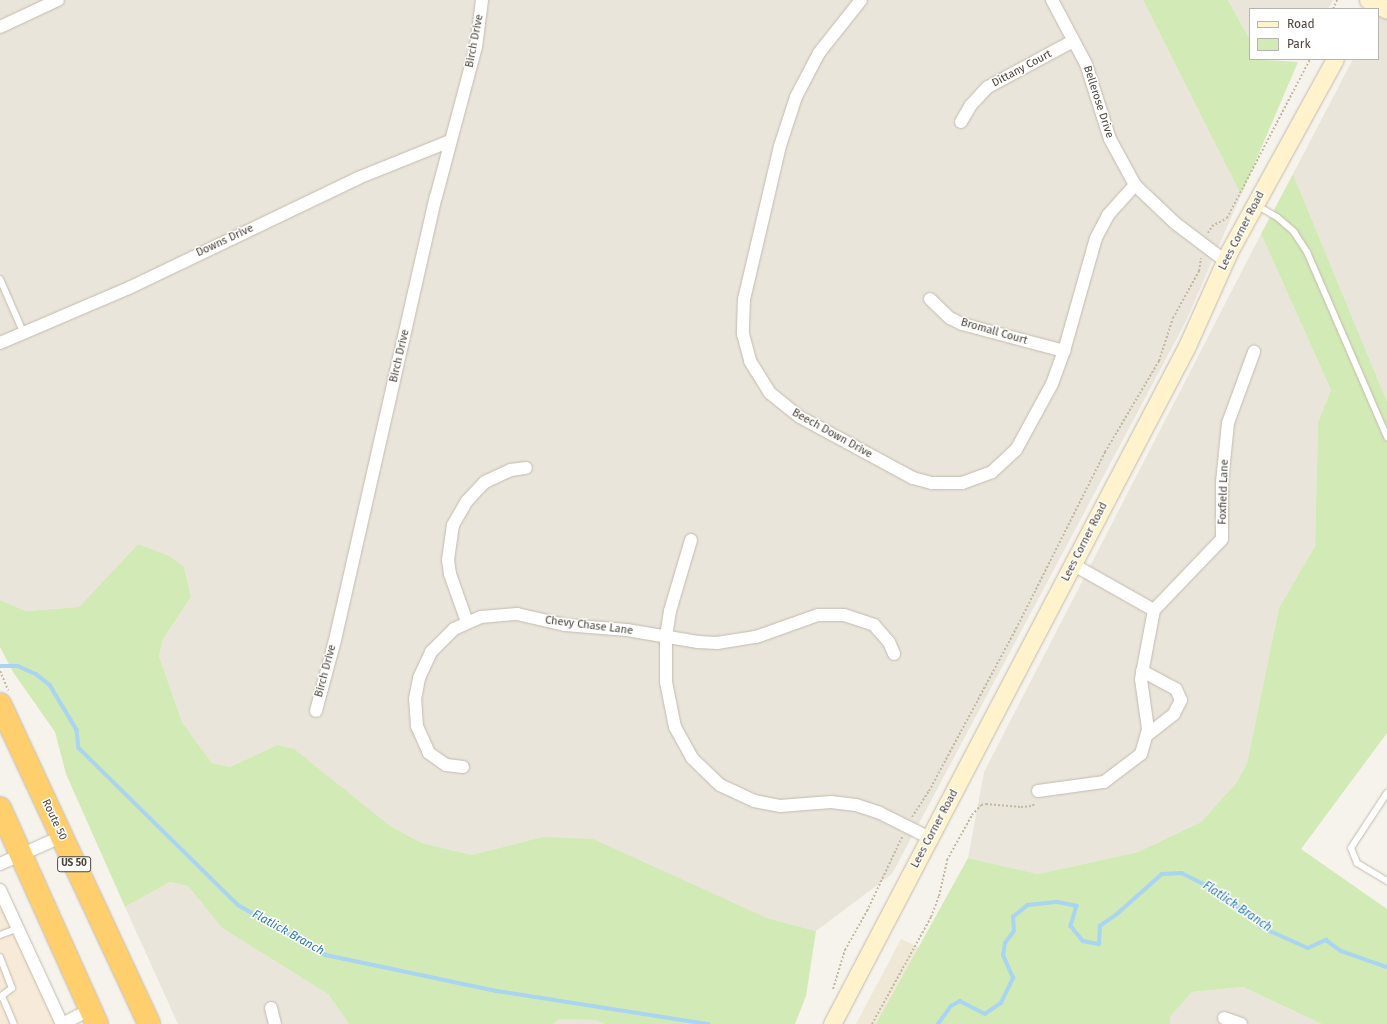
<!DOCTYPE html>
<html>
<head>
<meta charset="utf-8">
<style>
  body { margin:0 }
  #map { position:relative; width:1387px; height:1024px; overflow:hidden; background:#f6f3ec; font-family:"Fira Sans",sans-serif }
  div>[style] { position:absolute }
  .residential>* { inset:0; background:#eae5da }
  .commercial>* { inset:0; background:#f7ead8 }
  .education>* { inset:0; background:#efe8d6 }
  .green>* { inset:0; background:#d2eab5 }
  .stream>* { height:3.5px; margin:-1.75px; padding:0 1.75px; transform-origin:1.75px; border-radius:1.75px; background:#a9d4f2 }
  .path>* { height:2px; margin-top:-1px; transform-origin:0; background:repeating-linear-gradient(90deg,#c4b79f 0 2px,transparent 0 4px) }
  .roads { filter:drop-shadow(0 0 1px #c2bbae) drop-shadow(0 0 1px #c2bbae) }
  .lane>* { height:6px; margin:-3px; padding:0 3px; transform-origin:3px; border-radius:3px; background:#fff }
  .street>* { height:12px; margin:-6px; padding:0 6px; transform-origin:6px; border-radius:6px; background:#fff }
  .secondary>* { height:17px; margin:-8.5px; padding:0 8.5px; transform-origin:8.5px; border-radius:8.5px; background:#fff3cd }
  .highway>* { height:22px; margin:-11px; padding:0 11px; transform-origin:11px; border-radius:11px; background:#ffcf6e }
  span { translate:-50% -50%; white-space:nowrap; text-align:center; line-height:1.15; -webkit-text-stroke:3px #fff; paint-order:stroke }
  .shield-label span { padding:1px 3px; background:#fff; border:1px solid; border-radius:3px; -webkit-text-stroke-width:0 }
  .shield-label { font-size:10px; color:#4b4439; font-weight:700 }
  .street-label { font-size:11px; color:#4b4439 }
  .water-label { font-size:12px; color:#2e7ab2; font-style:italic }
  .legend { position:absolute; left:1249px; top:8px; width:130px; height:52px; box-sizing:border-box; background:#fff; border:1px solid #b7b4b0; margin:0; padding:5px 7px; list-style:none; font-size:12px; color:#4b4439 }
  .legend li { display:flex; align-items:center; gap:8px; height:20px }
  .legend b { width:20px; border:1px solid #b7b4b0 }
</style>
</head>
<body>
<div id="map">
  <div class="residential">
    <i style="clip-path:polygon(0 0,1143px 0,1241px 195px,1185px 323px,892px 874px,816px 931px,767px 918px,542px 837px,472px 855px,422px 843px,390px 826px,277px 745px,230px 767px,212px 763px,182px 722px,159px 656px,163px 639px,191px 597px,184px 567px,170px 556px,138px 544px,79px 607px,26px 611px,0 600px)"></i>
    <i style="clip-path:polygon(1228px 0,1333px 0,1328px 9px,1250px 9px,1250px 40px)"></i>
    <i style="clip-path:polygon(1384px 0,1387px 0,1387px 402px,1293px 174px,1353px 59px,1378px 59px,1378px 11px)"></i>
    <i style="clip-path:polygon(1261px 234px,1331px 390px,1318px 422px,1315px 546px,1279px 608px,1247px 763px,1237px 782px,1201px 822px,1138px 852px,1038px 874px,968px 858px,984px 772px)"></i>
    <i style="clip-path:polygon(170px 882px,188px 886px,222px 928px,328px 994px,349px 1024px,178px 1024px,125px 907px)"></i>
    <i style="clip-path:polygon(1243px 987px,1322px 1024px,1170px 1024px,1170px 1017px,1192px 992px)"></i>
    <i style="clip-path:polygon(559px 1019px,595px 1020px,605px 1024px,553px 1024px)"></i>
  </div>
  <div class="commercial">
    <i style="clip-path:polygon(0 890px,62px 1024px,0 1024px)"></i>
  </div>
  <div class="education">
    <i style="clip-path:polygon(901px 939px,1079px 1024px,856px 1024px)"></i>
  </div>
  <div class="green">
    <i style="clip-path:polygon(1143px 0,1228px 0,1250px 40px,1250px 59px,1298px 62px,1241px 195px)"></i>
    <i style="clip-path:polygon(1293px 174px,1387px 402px,1387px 733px,1301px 849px,1387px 909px,1387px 1024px,1322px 1024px,1243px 987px,1192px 992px,1170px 1017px,1170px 1024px,876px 1024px,968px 858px,1038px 874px,1138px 852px,1201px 822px,1237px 782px,1247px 763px,1279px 608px,1315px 546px,1318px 422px,1331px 390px,1261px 234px)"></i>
    <i style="clip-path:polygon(138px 544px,170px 556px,184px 567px,191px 597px,163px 639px,159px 656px,182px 722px,212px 763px,230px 767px,277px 745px,294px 749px,390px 826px,422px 843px,472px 855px,542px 837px,593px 839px,767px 918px,816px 931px,806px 996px,795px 1024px,605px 1024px,595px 1020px,559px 1019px,553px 1024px,349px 1024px,328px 994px,222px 928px,188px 886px,170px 882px,125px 907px,66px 774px,55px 732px,13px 672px,0 647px,0 600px,26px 611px,79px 607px)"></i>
  </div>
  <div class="stream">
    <i style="left:0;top:666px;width:18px"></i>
    <i style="left:18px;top:666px;width:20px;rotate:24deg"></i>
    <i style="left:36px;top:674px;width:18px;rotate:38deg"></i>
    <i style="left:50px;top:685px;width:52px;rotate:59deg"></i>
    <i style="left:77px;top:730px;width:18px;rotate:84deg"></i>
    <i style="left:79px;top:748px;width:223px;rotate:44.6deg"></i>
    <i style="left:238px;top:905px;width:101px;rotate:29.6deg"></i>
    <i style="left:326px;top:955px;width:175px;rotate:11.9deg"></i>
    <i style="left:497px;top:991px;width:214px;rotate:8.9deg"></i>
    <i style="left:938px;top:1024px;width:22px;rotate:-54deg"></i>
    <i style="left:951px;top:1006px;width:10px;rotate:-29deg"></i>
    <i style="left:960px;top:1001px;width:28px;rotate:27deg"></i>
    <i style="left:985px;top:1014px;width:19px;rotate:-35deg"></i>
    <i style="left:1001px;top:1003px;width:28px;rotate:-64deg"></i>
    <i style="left:1013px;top:978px;width:24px;rotate:-114deg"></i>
    <i style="left:1003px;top:956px;width:13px;rotate:-81deg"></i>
    <i style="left:1005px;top:943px;width:15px;rotate:-53deg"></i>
    <i style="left:1014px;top:931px;width:14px;rotate:-94deg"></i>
    <i style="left:1013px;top:917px;width:19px;rotate:-39deg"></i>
    <i style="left:1028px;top:905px;width:30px;rotate:-6deg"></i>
    <i style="left:1058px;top:902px;width:19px;rotate:12deg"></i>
    <i style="left:1077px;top:906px;width:21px;rotate:107deg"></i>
    <i style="left:1071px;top:926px;width:19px;rotate:51deg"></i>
    <i style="left:1083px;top:941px;width:16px;rotate:11deg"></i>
    <i style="left:1099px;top:944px;width:18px;rotate:-87deg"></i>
    <i style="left:1100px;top:926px;width:21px;rotate:-35deg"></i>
    <i style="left:1117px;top:914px;width:60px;rotate:-41.6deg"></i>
    <i style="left:1162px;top:874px;width:20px;rotate:-3deg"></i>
    <i style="left:1182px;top:873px;width:25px;rotate:27deg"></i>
    <i style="left:1204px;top:884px;width:29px;rotate:31deg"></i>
    <i style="left:1229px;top:899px;width:43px;rotate:41.2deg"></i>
    <i style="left:1261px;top:927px;width:51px;rotate:24.1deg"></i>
    <i style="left:1308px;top:948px;width:20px;rotate:-24deg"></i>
    <i style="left:1326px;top:940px;width:19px;rotate:36deg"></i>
    <i style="left:1341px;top:951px;width:49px;rotate:19.2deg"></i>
  </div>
  <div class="path">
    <i style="left:1333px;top:9px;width:10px;rotate:-66deg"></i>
    <i style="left:1208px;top:233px;width:8px;rotate:-60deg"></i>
    <i style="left:1212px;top:226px;width:17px;rotate:-28deg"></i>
    <i style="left:1227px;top:218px;width:179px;rotate:-62.4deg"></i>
    <i style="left:0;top:671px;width:21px;rotate:67deg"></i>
    <i style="left:912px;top:817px;width:31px;rotate:-57deg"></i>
    <i style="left:929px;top:791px;width:188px;rotate:-61.8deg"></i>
    <i style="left:1018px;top:625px;width:194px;rotate:-63.3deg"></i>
    <i style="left:1105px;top:452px;width:106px;rotate:-59.3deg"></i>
    <i style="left:1159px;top:361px;width:45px;rotate:-72deg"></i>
    <i style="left:1173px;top:318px;width:54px;rotate:-61deg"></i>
    <i style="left:1199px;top:271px;width:13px;rotate:-81deg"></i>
    <i style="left:833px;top:989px;width:41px;rotate:-72.9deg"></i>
    <i style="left:845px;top:950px;width:45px;rotate:-60.6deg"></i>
    <i style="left:867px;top:911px;width:82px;rotate:-64.7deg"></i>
    <i style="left:872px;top:1024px;width:122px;rotate:-61.1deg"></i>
    <i style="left:931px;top:917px;width:22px;rotate:-69deg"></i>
    <i style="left:939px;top:896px;width:37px;rotate:-77deg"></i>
    <i style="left:947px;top:860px;width:51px;rotate:-60.9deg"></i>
    <i style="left:972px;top:815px;width:13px;rotate:-48deg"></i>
    <i style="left:981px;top:805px;width:5px;rotate:-11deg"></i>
    <i style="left:986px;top:804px;width:35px;rotate:5deg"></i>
    <i style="left:1021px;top:807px;width:12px;rotate:-5deg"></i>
    <i style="left:1033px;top:806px;width:3px;rotate:-72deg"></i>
  </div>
  <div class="roads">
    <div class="lane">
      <i style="left:1256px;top:205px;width:24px;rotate:30deg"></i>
      <i style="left:1277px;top:217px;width:23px;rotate:41deg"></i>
      <i style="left:1294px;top:232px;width:24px;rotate:57deg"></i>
      <i style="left:1307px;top:252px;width:202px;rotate:66.6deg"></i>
      <i style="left:0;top:279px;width:60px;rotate:66.4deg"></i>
      <i style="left:1387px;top:793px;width:66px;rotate:123.2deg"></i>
      <i style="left:1351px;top:848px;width:16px;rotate:68deg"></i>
      <i style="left:1357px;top:863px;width:35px;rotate:31deg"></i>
      <i style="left:0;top:935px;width:19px;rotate:-21deg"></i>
      <i style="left:0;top:957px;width:33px;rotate:69deg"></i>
      <i style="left:12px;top:988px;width:15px;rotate:143deg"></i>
      <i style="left:2px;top:996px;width:30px;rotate:67deg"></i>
    </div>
    <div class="street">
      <i style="left:861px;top:0;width:68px;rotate:128.4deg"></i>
      <i style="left:819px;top:53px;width:50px;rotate:117.6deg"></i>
      <i style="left:796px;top:97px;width:52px;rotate:108.1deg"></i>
      <i style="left:780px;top:146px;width:157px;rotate:103.2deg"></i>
      <i style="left:744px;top:299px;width:35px;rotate:92deg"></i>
      <i style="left:743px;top:334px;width:28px;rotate:75deg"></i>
      <i style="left:750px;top:361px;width:38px;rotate:58deg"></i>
      <i style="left:770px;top:393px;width:38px;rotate:39deg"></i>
      <i style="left:800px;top:417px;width:128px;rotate:28.4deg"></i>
      <i style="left:913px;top:478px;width:20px;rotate:15deg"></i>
      <i style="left:932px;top:483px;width:30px"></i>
      <i style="left:962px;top:483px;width:32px;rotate:-20deg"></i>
      <i style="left:992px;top:472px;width:33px;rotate:-43deg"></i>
      <i style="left:1016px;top:450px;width:75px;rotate:-61.4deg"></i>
      <i style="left:1052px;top:384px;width:35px;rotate:-70deg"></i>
      <i style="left:1064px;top:351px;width:117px;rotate:-74.2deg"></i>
      <i style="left:1096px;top:238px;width:26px;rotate:-62deg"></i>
      <i style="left:1108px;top:215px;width:40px;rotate:-48deg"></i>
      <i style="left:1052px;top:0;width:72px;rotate:62deg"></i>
      <i style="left:1086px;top:64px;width:79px;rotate:72.3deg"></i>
      <i style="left:1110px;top:139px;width:52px;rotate:61.5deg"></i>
      <i style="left:1135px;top:185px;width:55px;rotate:43.5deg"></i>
      <i style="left:1175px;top:223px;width:63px;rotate:37.2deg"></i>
      <i style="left:0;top:27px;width:64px;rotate:-25deg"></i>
      <i style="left:961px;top:122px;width:20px;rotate:-60deg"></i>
      <i style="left:971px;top:105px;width:25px;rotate:-47deg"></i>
      <i style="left:988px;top:87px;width:97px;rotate:-28.4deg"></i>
      <i style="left:930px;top:299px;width:28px;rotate:44deg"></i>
      <i style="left:950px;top:318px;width:13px;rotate:27deg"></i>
      <i style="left:962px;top:324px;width:106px;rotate:14.8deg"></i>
      <i style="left:0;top:343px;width:142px;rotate:-23.1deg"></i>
      <i style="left:131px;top:287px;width:252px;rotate:-25.6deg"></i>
      <i style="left:358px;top:178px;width:99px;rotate:-21.9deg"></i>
      <i style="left:691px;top:540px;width:74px;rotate:106.5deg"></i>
      <i style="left:670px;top:611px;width:26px;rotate:99deg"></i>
      <i style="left:666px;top:637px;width:45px;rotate:90deg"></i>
      <i style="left:666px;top:682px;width:46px;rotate:78.7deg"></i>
      <i style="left:675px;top:727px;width:35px;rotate:61deg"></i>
      <i style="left:692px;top:758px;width:39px;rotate:44deg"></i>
      <i style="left:720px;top:785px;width:38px;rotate:25deg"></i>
      <i style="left:754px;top:801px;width:26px;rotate:11deg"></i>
      <i style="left:780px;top:806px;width:51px;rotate:-4.5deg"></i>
      <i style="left:831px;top:802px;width:25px;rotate:7deg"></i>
      <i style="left:856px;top:805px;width:25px;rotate:18deg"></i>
      <i style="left:880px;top:813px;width:56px;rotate:26.6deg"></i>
      <i style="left:1074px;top:565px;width:92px;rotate:29.4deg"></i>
      <i style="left:467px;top:622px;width:51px;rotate:-109.5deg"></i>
      <i style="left:450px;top:574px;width:14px;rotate:-98deg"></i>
      <i style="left:448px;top:560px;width:35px;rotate:-82deg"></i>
      <i style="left:453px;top:525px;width:28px;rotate:-60deg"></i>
      <i style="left:467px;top:501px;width:26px;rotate:-47deg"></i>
      <i style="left:485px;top:482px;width:29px;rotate:-25deg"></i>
      <i style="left:511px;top:470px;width:15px;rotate:-8deg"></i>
      <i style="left:1142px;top:671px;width:38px;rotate:28deg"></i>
      <i style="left:1176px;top:689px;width:12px;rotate:66deg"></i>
      <i style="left:1181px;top:700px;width:16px;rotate:117deg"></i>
      <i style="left:1174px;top:714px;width:34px;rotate:142deg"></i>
      <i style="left:316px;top:711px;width:73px;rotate:-75deg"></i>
      <i style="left:335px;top:640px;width:454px;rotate:-77.2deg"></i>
      <i style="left:436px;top:197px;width:155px;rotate:-75.1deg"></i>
      <i style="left:476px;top:47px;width:47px;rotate:-82.7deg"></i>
      <i style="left:463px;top:767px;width:17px;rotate:-173deg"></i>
      <i style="left:446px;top:765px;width:21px;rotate:-145deg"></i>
      <i style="left:429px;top:753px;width:30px;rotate:-114deg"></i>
      <i style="left:417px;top:726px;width:27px;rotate:-94deg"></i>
      <i style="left:415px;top:699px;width:21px;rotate:-79deg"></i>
      <i style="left:419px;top:678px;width:29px;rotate:-65deg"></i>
      <i style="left:431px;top:652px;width:33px;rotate:-45deg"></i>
      <i style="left:454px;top:629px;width:30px;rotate:-24deg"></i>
      <i style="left:481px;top:617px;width:36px;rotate:-5deg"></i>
      <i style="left:517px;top:614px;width:49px;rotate:12.9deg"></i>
      <i style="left:565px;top:625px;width:62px;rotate:4.6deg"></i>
      <i style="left:627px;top:630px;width:72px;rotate:9.6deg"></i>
      <i style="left:698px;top:642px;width:19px;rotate:3deg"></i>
      <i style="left:717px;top:643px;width:39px;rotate:-9deg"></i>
      <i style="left:756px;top:637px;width:66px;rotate:-19.5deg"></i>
      <i style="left:818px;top:615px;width:26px"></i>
      <i style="left:844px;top:615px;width:32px;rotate:18deg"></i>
      <i style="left:874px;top:625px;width:23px;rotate:49deg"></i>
      <i style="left:889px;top:642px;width:13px;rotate:67deg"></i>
      <i style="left:1038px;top:791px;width:67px;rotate:-7.8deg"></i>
      <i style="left:1104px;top:782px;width:46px;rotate:-37.1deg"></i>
      <i style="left:1141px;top:754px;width:26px;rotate:-74deg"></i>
      <i style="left:1148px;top:729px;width:50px;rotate:-98deg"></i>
      <i style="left:1141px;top:679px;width:70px;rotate:-79.3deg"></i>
      <i style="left:1154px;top:610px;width:98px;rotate:-46.2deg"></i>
      <i style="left:1222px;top:539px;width:57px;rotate:-90deg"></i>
      <i style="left:1222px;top:482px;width:59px;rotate:-84.2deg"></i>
      <i style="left:1228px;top:423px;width:76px;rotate:-69.9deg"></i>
      <i style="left:0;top:864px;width:67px;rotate:-23.9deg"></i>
      <i style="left:0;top:890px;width:148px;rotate:65.2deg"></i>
      <i style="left:271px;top:1008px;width:16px;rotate:76deg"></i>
      <i style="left:1224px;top:1018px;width:18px;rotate:19deg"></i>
      <i style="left:62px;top:1024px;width:31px;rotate:-27deg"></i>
    </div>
    <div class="secondary">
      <i style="left:1368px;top:0;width:21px;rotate:28deg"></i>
      <i style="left:832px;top:1024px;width:765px;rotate:-62.36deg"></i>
      <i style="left:1187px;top:346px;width:105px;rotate:-65.9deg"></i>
      <i style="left:1230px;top:250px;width:218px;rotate:-61.2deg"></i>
    </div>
    <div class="highway">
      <i style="left:0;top:704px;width:353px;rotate:65deg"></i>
      <i style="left:0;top:808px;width:237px;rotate:65.8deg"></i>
    </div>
  </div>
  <div class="shield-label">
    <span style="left:74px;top:864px">US 50</span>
  </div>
  <div class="street-label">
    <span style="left:475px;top:41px;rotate:-79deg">Birch Drive</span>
    <span style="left:1022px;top:69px;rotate:-28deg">Dittany Court</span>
    <span style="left:1098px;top:102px;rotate:72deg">Bellerose Drive</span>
    <span style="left:1242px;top:231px;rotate:-63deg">Lees Corner Road</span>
    <span style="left:225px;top:241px;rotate:-25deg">Downs Drive</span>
    <span style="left:994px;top:332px;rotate:16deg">Bromall Court</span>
    <span style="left:400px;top:356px;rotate:-77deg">Birch Drive</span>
    <span style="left:832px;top:434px;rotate:29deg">Beech Down Drive</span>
    <span style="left:1224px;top:492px;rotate:-88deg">Foxfield Lane</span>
    <span style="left:1085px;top:542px;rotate:-63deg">Lees Corner Road</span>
    <span style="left:589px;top:626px;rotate:7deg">Chevy Chase Lane</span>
    <span style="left:326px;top:671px;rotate:-75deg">Birch Drive</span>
    <span style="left:54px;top:820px;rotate:65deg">Route 50</span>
    <span style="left:935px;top:829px;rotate:-62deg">Lees Corner Road</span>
  </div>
  <div class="water-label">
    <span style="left:1237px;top:907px;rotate:34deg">Flatlick Branch</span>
    <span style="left:288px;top:933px;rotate:29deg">Flatlick Branch</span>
  </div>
  <ul class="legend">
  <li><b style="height:5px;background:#fff3cd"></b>Road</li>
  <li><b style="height:11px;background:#d2eab5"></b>Park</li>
  </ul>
</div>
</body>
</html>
